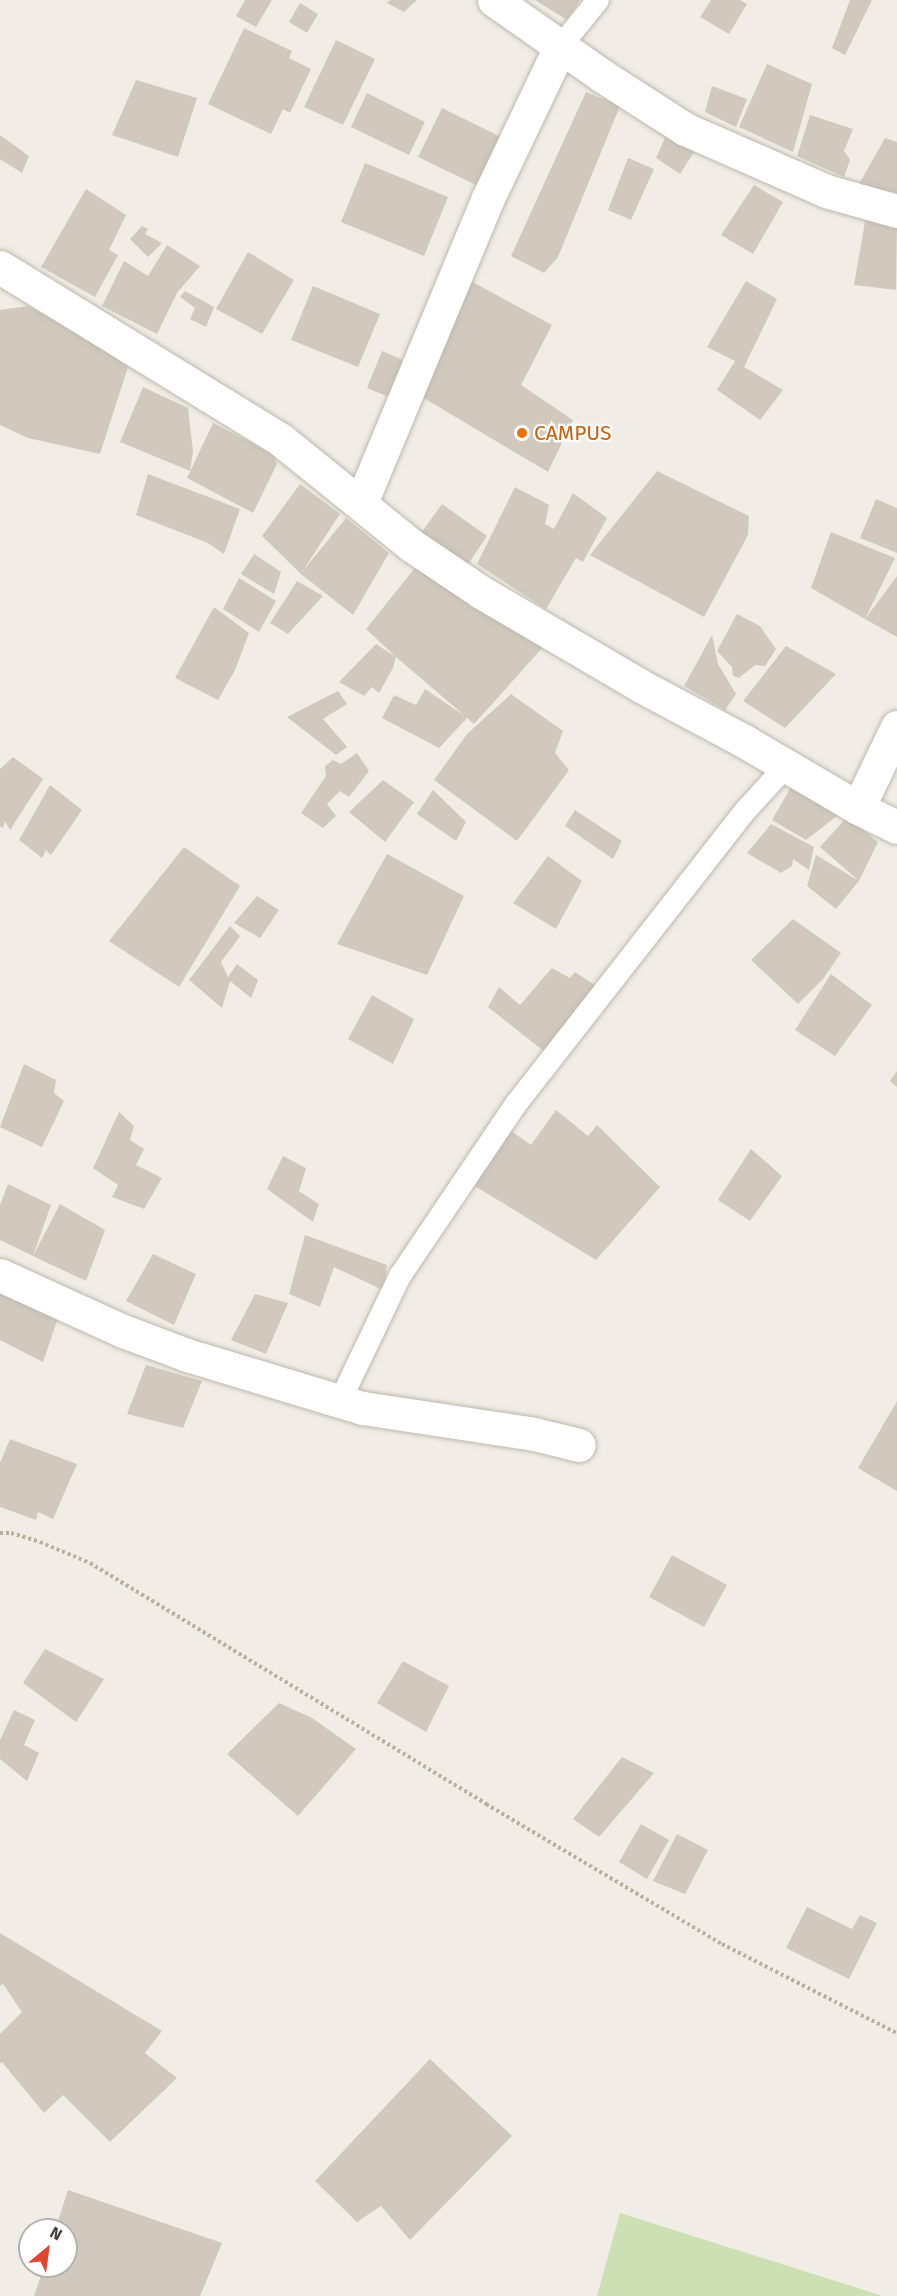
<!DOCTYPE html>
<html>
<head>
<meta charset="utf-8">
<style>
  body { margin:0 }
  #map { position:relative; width:897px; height:2296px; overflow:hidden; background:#f1ede6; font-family:"Fira Sans",sans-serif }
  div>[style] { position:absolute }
  .green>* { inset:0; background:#cde0b4 }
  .building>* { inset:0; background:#d1c9bd }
  .path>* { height:4px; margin-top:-2px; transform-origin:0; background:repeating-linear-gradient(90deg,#bbb09d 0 3px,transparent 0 6px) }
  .roads { filter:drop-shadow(0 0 2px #beb8ad) drop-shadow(0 0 2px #beb8ad) }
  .lane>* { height:22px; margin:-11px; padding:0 11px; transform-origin:11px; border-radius:11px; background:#fff }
  .street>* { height:33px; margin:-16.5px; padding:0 16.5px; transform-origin:16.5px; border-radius:16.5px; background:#fff }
  .dots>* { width:16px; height:16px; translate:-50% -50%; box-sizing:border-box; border:3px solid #fff; border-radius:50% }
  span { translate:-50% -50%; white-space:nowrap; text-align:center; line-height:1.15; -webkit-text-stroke:4.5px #fff; paint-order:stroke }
  .food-label { font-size:21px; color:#c56008 }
  .left { translate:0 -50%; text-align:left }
  .north { position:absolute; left:18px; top:2218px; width:60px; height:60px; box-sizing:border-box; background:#fff; border:2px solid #b4b2af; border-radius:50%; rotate:29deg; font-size:16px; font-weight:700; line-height:24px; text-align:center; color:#433e36 }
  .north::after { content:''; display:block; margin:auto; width:21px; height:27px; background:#df452f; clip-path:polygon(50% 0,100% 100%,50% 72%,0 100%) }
</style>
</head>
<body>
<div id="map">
  <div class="green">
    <i style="clip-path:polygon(620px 2213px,883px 2296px,597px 2296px)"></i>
  </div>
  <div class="building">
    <i style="clip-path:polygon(245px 0,272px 0,256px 27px,236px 16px)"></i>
    <i style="clip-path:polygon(390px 0,417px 0,404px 12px,387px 3px)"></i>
    <i style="clip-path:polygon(535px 0,580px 0,567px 20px)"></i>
    <i style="clip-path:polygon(711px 0,740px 0,747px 4px,729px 34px,700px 17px)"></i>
    <i style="clip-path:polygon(850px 0,872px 0,845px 55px,832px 48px)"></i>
    <i style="clip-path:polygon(300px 3px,318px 14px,307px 33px,289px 22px)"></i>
    <i style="clip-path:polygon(244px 28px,292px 51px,289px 58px,311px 69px,290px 113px,283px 109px,271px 134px,208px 104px)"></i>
    <i style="clip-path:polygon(336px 40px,375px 59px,343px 125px,304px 107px)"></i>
    <i style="clip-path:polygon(767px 64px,812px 84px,793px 152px,739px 127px)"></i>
    <i style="clip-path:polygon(136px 80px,197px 98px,178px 157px,112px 135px)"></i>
    <i style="clip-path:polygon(712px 86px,747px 99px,736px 127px,705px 112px)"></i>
    <i style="clip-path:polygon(586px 92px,620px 106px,558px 257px,544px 273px,511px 256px)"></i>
    <i style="clip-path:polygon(367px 93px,425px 122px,409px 155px,351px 127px)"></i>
    <i style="clip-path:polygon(442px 108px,501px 137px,478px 186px,418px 157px)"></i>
    <i style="clip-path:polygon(810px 115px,853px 129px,844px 151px,850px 160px,844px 177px,797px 156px)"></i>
    <i style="clip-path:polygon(668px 131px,696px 149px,680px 174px,656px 158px)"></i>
    <i style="clip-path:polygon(0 135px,29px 156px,22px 173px,0 159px)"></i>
    <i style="clip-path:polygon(885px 138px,897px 142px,897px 193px,859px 184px)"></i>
    <i style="clip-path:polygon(628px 158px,654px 169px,631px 220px,608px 210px)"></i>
    <i style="clip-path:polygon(365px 163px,448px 197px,424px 256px,341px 222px)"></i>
    <i style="clip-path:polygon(754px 185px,783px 202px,753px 254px,721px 235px)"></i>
    <i style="clip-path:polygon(86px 189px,126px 215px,109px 250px,118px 255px,95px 297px,41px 267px)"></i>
    <i style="clip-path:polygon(866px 216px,897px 222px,896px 290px,854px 285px)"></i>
    <i style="clip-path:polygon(142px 226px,148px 229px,145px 234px,162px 243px,148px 257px,130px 239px)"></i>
    <i style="clip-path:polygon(167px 245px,200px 266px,177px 293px,157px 334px,102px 306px,124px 261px,148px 276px)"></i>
    <i style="clip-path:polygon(248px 252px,294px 280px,262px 334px,216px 309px)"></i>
    <i style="clip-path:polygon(469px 280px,552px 325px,521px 385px,573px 420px,548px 472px,422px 397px)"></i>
    <i style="clip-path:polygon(746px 281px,777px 299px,744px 367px,783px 390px,760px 420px,717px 390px,735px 361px,707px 347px)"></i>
    <i style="clip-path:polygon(313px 286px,380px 314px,358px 367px,291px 340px)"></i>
    <i style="clip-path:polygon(185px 291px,214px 307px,206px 327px,190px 319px,195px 308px,180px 297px)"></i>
    <i style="clip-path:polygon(28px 306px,80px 334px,128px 367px,100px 454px,28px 438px,0 425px,0 310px)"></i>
    <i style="clip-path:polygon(382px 351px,410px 363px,396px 400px,367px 388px)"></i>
    <i style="clip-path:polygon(143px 387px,188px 408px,193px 451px,190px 471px,120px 442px)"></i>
    <i style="clip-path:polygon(213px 423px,273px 454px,277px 464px,253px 513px,187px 478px)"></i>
    <i style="clip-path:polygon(657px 471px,749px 516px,748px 535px,704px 617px,590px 555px)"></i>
    <i style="clip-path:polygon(148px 474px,240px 509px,224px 554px,208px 543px,136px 515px)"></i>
    <i style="clip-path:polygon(300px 484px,340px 514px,302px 572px,346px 518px,389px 553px,353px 615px,301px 574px,262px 536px)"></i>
    <i style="clip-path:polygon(515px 487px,549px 505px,545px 524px,554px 529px,573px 493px,607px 518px,583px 562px,576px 558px,546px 609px,477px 564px)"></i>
    <i style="clip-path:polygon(876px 499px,897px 508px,897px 553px,860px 538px)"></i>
    <i style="clip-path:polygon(442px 504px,487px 536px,467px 566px,421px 533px)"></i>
    <i style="clip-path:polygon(831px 532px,895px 558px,865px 619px,811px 588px)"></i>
    <i style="clip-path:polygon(254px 554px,281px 572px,274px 594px,241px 574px)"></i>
    <i style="clip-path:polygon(422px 559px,544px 646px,474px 724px,467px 718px,439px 748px,382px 718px,394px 695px,416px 705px,425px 689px,465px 716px,396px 657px,393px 668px,379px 693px,372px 687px,364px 696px,339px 682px,376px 644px,396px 657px,366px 629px)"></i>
    <i style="clip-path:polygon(897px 576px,897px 637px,865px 619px)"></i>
    <i style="clip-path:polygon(239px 578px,276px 601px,259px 632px,223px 609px)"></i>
    <i style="clip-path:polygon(297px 581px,323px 596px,288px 634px,270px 623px)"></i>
    <i style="clip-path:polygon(214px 607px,249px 633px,235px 670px,218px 700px,175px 678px)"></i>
    <i style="clip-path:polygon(737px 614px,760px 626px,776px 649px,765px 666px,755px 665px,739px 678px,733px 676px,732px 667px,717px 651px)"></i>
    <i style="clip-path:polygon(712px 635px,718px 664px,736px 694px,725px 710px,684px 686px)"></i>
    <i style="clip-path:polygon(786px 646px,836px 674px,785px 728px,743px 701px)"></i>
    <i style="clip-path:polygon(338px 691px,347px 704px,323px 719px,347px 747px,336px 755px,287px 717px)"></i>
    <i style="clip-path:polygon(511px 694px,563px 731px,555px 753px,569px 770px,517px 841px,434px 780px,467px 734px)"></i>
    <i style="clip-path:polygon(357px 753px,369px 771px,349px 797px,340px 791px,327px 804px,336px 816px,323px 828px,301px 813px,326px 776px,325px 766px,333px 760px,341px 764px)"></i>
    <i style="clip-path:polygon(13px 757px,43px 779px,10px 830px,5px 821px,3px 828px,0 826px,0 769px)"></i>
    <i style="clip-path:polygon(383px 780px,414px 802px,385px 842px,349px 812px)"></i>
    <i style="clip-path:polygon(795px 780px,842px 812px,806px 840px,772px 820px)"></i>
    <i style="clip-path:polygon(50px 785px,82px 810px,51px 855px,46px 850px,42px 858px,19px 840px)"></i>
    <i style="clip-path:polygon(433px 790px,466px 822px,456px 841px,417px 814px)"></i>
    <i style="clip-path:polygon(575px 810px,622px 841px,613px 859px,565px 826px)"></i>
    <i style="clip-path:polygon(847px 817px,878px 842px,859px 881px,836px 909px,807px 886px,816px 855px,859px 881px,820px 847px)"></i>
    <i style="clip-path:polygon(771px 824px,814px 847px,809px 870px,793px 859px,792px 866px,781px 873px,747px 853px)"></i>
    <i style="clip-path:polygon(184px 847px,240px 886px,179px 987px,109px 941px)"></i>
    <i style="clip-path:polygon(387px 854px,464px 896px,427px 975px,337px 944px)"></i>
    <i style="clip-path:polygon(548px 856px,582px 881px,556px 929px,513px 903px)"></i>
    <i style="clip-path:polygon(257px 896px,279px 910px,260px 938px,234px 923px)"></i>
    <i style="clip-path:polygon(793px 919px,841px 953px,823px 979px,798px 1004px,751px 960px)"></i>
    <i style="clip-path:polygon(230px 926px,240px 936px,221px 962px,228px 977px,237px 964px,258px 980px,251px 998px,230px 981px,222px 1008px,189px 980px)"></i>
    <i style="clip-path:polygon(552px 968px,570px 978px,575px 972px,595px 985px,546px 1053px,488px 1007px,499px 987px,520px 1005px)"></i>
    <i style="clip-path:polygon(831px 974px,872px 1005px,835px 1056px,795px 1030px)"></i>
    <i style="clip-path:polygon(372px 995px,414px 1019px,393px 1064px,348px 1039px)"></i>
    <i style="clip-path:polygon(24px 1064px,56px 1080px,54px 1093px,64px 1101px,42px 1147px,0 1127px)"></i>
    <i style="clip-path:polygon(897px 1071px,897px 1087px,890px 1081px)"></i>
    <i style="clip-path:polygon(556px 1110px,588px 1136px,597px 1125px,660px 1187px,596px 1260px,465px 1180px,508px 1129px,531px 1145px)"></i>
    <i style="clip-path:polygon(119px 1112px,134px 1126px,130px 1140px,144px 1149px,136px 1165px,162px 1178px,144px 1209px,112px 1197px,118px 1185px,93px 1168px)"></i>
    <i style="clip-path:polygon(751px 1149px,782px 1176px,750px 1221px,718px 1200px)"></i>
    <i style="clip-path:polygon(283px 1156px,306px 1168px,299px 1191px,319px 1204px,313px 1222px,267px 1189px)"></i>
    <i style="clip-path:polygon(8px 1184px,51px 1205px,33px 1256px,0 1240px,0 1205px)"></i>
    <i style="clip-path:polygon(60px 1204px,105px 1230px,86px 1281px,33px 1256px)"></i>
    <i style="clip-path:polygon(305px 1235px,387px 1265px,383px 1290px,334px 1267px,320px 1307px,289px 1294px)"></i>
    <i style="clip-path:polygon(153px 1254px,196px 1274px,174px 1325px,126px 1301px)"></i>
    <i style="clip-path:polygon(0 1290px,58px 1318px,43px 1362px,0 1340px)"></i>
    <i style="clip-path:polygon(255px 1294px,288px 1303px,266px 1354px,231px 1340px)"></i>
    <i style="clip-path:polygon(146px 1365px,202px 1381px,183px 1428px,127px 1414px)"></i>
    <i style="clip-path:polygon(897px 1401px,897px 1491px,858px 1468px)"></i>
    <i style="clip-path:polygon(10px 1439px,77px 1464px,53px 1519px,38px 1512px,36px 1520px,0 1507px,0 1463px)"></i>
    <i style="clip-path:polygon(672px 1555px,727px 1585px,704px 1627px,649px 1597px)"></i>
    <i style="clip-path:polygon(45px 1649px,104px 1679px,76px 1722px,23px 1683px)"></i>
    <i style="clip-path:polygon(403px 1661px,449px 1686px,426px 1732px,377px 1703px)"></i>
    <i style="clip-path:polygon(279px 1703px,312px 1718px,356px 1749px,298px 1816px,227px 1754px)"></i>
    <i style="clip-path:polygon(14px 1710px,35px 1720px,24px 1745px,39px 1753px,27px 1781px,0 1759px,0 1740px)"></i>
    <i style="clip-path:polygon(622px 1757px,654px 1773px,599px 1837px,573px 1819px)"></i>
    <i style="clip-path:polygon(641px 1824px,669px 1840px,647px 1879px,619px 1862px)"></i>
    <i style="clip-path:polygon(677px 1834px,708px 1850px,685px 1894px,653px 1881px)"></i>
    <i style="clip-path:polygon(807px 1907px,852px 1929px,860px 1915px,877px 1923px,849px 1979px,786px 1948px)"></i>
    <i style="clip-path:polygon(0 1933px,162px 2031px,145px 2053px,177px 2078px,110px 2142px,63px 2095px,44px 2113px,2px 2062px,0 2064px,0 2034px,22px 2012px,3px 1984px,0 1986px)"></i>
    <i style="clip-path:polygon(430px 2059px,512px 2136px,410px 2240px,381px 2206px,357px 2222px,315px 2181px)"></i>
    <i style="clip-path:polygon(68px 2190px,222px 2243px,200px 2296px,34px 2296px,44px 2266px,66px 2266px,66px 2230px,55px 2230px)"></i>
  </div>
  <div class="path">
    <i style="left:0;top:1533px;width:11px"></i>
    <i style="left:11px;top:1533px;width:30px;rotate:17deg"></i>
    <i style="left:40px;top:1542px;width:54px;rotate:22.8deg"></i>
    <i style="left:90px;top:1563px;width:464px;rotate:31.3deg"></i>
    <i style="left:486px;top:1804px;width:274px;rotate:30.7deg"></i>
    <i style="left:722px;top:1944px;width:196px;rotate:27deg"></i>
  </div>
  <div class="roads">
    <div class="lane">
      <i style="left:560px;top:47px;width:60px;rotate:-51deg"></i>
      <i style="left:340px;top:1401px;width:139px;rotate:-64.4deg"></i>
      <i style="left:400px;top:1276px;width:207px;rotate:-56deg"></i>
      <i style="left:516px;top:1104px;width:373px;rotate:-52deg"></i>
      <i style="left:746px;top:810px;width:59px;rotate:-47.7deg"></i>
    </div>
    <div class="street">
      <i style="left:494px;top:0;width:131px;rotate:35deg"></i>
      <i style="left:601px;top:75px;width:100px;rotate:32.7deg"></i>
      <i style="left:685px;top:129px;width:154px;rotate:23.7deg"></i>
      <i style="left:826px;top:191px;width:74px;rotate:15.7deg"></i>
      <i style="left:0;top:267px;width:330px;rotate:31.6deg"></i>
      <i style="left:281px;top:440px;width:167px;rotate:38.9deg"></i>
      <i style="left:411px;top:545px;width:84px;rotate:33.9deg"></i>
      <i style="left:481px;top:592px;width:186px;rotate:30.4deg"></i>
      <i style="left:641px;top:686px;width:117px;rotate:28.1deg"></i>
      <i style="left:744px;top:741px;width:132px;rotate:30.4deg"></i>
      <i style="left:858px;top:808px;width:43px;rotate:26deg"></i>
      <i style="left:361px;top:503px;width:330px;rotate:-67.4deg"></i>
      <i style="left:488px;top:198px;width:167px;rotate:-64.5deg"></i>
      <i style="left:858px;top:808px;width:90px;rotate:-64.3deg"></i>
      <i style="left:0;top:1275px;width:135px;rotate:24.5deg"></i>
      <i style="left:123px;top:1331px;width:68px;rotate:20.6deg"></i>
      <i style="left:187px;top:1355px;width:184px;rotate:16.8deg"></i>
      <i style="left:363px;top:1408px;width:173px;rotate:8.6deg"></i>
      <i style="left:534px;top:1434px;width:46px;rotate:13.7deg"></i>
    </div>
  </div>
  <div class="dots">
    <i style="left:522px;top:433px;background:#e8710a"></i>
  </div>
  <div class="food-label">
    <span class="left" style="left:534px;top:433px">CAMPUS</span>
  </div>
  <div class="north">N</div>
</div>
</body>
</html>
